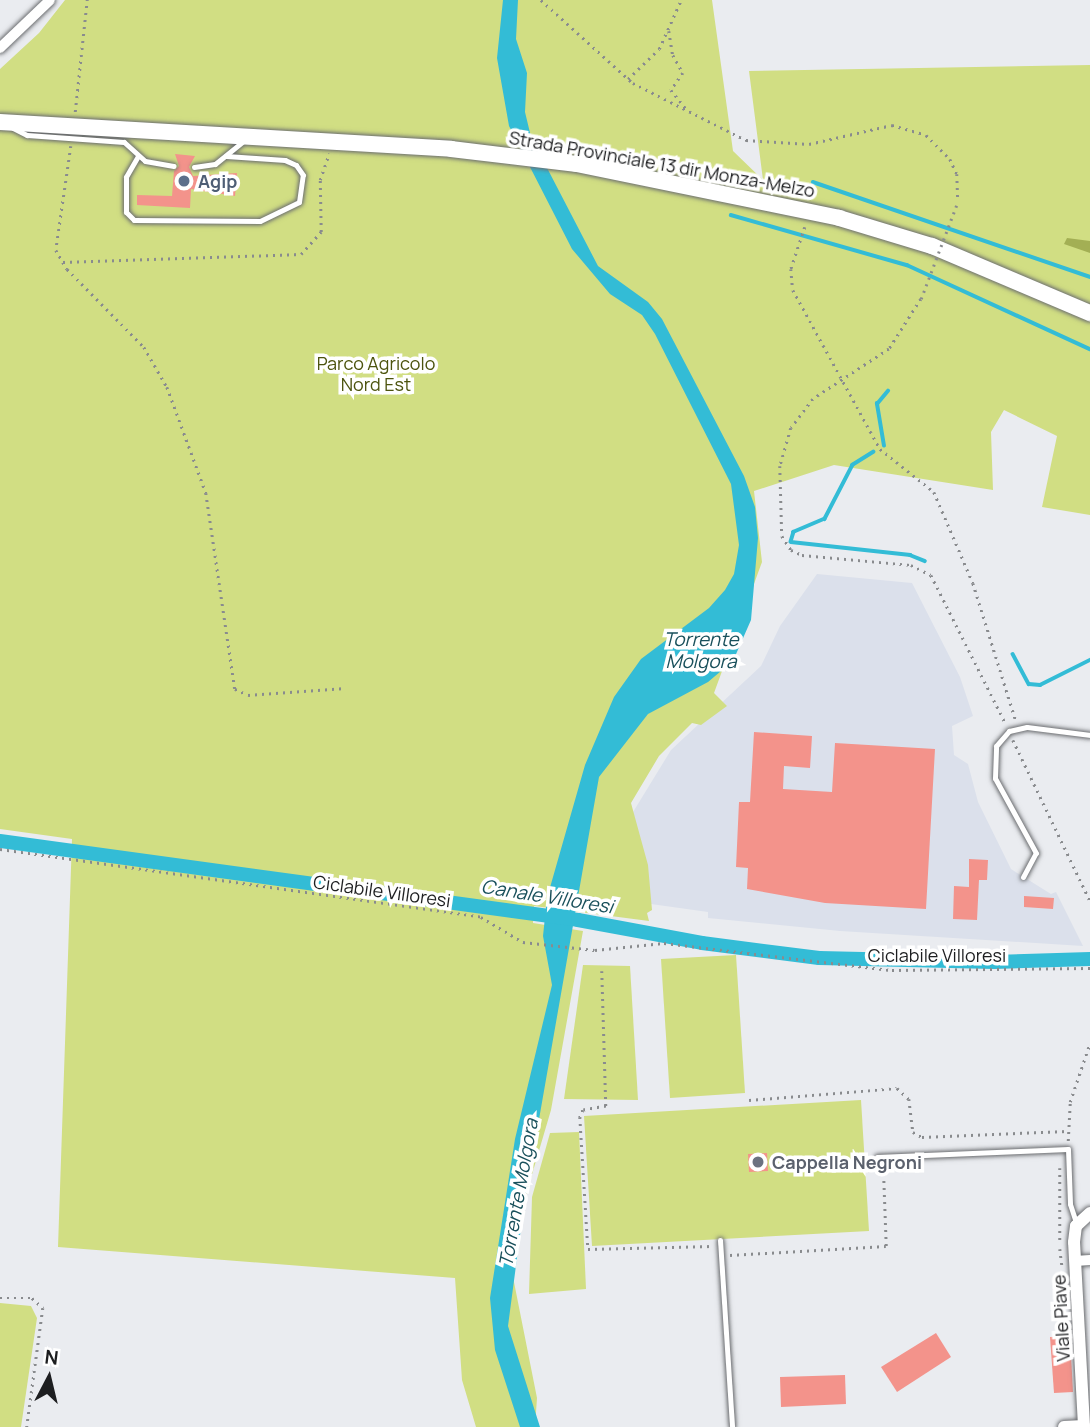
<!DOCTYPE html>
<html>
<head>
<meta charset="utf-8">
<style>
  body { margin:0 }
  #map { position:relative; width:1090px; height:1427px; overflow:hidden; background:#eaecf0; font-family:Manrope,sans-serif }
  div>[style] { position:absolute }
  .built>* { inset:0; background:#dbe0eb }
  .green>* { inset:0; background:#d1de83 }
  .forest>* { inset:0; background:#a3af54 }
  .water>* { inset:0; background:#33bcd6 }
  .stream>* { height:3.5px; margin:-1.75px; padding:0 1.75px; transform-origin:1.75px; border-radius:1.75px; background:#33bcd6 }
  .canal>* { height:14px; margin:-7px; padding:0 7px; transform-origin:7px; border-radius:7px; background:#33bcd6 }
  .building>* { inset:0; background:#f3938b }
  .path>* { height:2.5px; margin-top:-1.25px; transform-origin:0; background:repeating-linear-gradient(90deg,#898b8e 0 2px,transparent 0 7px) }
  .roads { filter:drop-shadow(0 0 2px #6b6d70) drop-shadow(0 0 2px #6b6d70) }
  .service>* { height:5px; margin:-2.5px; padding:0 2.5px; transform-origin:2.5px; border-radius:2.5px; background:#fff }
  .minor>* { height:10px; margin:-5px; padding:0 5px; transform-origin:5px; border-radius:5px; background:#fff }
  .tertiary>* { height:12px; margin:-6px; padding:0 6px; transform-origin:6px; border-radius:6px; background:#fff }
  .primary>* { height:16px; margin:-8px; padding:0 8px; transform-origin:8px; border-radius:8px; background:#fff }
  .path-bridge>* { height:2.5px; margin-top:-1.25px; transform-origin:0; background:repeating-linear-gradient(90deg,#898b8e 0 2px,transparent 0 7px) }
  .dots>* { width:19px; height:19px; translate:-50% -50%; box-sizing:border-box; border:4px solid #fff; border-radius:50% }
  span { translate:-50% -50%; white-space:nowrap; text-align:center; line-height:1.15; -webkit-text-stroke:7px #fff; paint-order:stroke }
  .street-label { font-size:18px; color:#1d1e20 }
  .service-label { font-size:18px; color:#4e5e75; font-weight:700 }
  .left { translate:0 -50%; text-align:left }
  .park-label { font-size:18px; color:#4c530e }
  .worship-label { font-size:18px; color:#5b616d; font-weight:700 }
  .water-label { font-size:19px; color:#19505b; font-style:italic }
  .north { position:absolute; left:14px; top:1343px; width:70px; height:70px; -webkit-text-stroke:5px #fff; paint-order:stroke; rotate:7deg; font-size:19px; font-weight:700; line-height:28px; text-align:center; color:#1d1e20 }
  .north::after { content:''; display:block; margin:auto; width:24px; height:32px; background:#1d1e20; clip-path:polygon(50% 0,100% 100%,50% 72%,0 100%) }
</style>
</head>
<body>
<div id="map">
  <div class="built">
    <i style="clip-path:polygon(817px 574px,912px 583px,960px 677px,973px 716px,952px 726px,954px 755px,968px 764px,978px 802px,1011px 869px,1051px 894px,1056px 892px,1083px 946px,840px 931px,708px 918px,708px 912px,651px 904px,630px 817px,671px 750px,761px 666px,780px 626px)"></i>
  </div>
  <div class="green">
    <i style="clip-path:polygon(65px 0,712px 0,733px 151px,763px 180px,749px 71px,1090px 65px,1090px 515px,1042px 507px,1057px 436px,1004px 410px,991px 432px,993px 490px,834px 465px,754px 491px,762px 562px,714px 693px,727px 706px,701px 725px,692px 723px,659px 756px,631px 803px,648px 865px,652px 910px,647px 913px,649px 921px,534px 906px,533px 923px,583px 931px,551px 1110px,515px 1232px,511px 1267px,537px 1398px,535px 1427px,476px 1427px,462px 1380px,455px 1278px,58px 1247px,72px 839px,0 829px,0 69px,39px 33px)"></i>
    <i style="clip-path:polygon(736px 955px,745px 1093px,670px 1098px,661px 959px)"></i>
    <i style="clip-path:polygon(583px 965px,630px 966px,638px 1100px,564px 1099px)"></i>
    <i style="clip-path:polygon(861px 1100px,869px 1231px,592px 1246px,584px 1116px)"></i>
    <i style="clip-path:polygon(579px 1132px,586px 1289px,529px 1294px,532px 1197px,550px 1133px)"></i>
    <i style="clip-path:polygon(0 1303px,31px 1306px,37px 1318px,21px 1427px,0 1427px)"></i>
  </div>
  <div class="forest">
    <i style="clip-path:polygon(1067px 238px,1090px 241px,1090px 253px,1064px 244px)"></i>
  </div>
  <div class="water">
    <i style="clip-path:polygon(503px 0,518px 0,516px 39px,527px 73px,525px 112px,531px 137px,598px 266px,648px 302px,662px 319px,744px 476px,755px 507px,758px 538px,751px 620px,733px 661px,708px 682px,648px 714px,599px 777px,524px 1205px,508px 1326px,540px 1427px,520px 1427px,495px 1350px,490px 1298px,515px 1139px,552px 985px,543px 936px,547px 898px,585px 765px,614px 697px,641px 659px,709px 608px,725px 590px,734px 574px,739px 545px,731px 484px,655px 334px,642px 315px,610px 294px,572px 249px,509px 126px,497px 58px)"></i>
  </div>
  <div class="stream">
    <i style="left:813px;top:182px;width:293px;rotate:18.9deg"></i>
    <i style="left:731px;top:215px;width:183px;rotate:15.9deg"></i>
    <i style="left:907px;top:265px;width:201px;rotate:24.7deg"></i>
    <i style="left:884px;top:446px;width:43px;rotate:-99.5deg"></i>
    <i style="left:877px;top:404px;width:17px;rotate:-50deg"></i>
    <i style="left:874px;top:452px;width:25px;rotate:148deg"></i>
    <i style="left:853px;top:465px;width:61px;rotate:117.4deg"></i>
    <i style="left:825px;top:519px;width:34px;rotate:157deg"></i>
    <i style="left:794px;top:532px;width:10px;rotate:107deg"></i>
    <i style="left:791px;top:542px;width:120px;rotate:6.2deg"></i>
    <i style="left:910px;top:555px;width:16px;rotate:22deg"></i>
    <i style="left:1013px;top:654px;width:34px;rotate:62deg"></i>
    <i style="left:1029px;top:684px;width:11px;rotate:5deg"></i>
    <i style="left:1040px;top:685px;width:56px;rotate:-26.6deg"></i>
  </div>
  <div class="canal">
    <i style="left:0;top:841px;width:583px;rotate:7.78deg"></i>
    <i style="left:578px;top:920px;width:126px;rotate:10.5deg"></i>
    <i style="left:702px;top:943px;width:118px;rotate:7.3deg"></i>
    <i style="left:819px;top:958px;width:175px;rotate:1.3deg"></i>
    <i style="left:994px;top:962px;width:96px;rotate:-1.8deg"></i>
  </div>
  <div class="building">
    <i style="clip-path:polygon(175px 154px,195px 156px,189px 167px,193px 176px,237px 173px,235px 196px,191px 189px,190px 208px,137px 205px,137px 195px,172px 196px,174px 171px,179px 166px)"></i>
    <i style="clip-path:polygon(754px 732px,812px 736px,810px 768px,784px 766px,783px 789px,832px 792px,835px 743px,935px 749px,926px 909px,825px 903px,747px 889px,748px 868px,736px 867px,739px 802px,750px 802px)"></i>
    <i style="clip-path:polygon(969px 859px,988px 860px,987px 880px,979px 880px,977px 920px,953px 919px,954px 886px,969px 887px)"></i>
    <i style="clip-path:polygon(1024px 896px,1054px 898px,1053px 909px,1024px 907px)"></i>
    <i style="clip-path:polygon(767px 1153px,768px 1171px,749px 1172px,748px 1154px)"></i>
    <i style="clip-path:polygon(936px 1333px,951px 1357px,897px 1392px,881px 1367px)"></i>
    <i style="clip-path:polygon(1070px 1336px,1073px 1392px,1054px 1393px,1050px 1337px)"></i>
    <i style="clip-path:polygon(845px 1375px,846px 1404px,781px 1407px,780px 1377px)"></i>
  </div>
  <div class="path">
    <i style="left:541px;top:0;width:124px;rotate:42.1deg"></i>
    <i style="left:633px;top:83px;width:127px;rotate:26.8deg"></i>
    <i style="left:746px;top:140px;width:63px;rotate:3.6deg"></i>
    <i style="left:809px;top:144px;width:85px;rotate:-12.9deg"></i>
    <i style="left:892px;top:125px;width:35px;rotate:16deg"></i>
    <i style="left:926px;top:135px;width:34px;rotate:45deg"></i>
    <i style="left:950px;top:159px;width:17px;rotate:65deg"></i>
    <i style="left:957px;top:174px;width:27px;rotate:88deg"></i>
    <i style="left:669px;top:31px;width:24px;rotate:81deg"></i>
    <i style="left:673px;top:55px;width:21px;rotate:61deg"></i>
    <i style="left:683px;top:73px;width:21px;rotate:125deg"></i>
    <i style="left:671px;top:90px;width:27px;rotate:51deg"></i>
    <i style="left:628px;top:79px;width:43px;rotate:-44.1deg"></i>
    <i style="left:659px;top:49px;width:54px;rotate:-65.8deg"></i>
    <i style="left:75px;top:112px;width:113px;rotate:-83.9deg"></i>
    <i style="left:71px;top:146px;width:105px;rotate:98.2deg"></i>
    <i style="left:56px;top:250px;width:22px;rotate:60deg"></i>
    <i style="left:67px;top:269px;width:110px;rotate:45.4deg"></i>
    <i style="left:144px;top:347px;width:46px;rotate:60.1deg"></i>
    <i style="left:167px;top:387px;width:113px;rotate:69.8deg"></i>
    <i style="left:206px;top:493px;width:198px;rotate:81.6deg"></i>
    <i style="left:235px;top:689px;width:14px;rotate:25deg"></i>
    <i style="left:248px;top:695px;width:98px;rotate:-4.1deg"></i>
    <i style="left:805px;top:227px;width:44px;rotate:108.4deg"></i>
    <i style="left:791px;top:269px;width:21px;rotate:85deg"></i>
    <i style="left:793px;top:290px;width:181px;rotate:61.3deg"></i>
    <i style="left:880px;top:449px;width:69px;rotate:38.5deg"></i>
    <i style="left:934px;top:492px;width:99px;rotate:66.8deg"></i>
    <i style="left:973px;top:583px;width:145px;rotate:72.7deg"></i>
    <i style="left:63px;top:262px;width:238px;rotate:-1.9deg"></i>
    <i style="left:301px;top:254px;width:30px;rotate:-48deg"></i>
    <i style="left:321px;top:232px;width:52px;rotate:-91.1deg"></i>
    <i style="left:320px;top:180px;width:28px;rotate:-71deg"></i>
    <i style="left:921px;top:299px;width:59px;rotate:122.6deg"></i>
    <i style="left:889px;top:349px;width:91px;rotate:146.7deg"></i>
    <i style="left:813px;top:399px;width:36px;rotate:127deg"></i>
    <i style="left:791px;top:428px;width:40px;rotate:106deg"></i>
    <i style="left:780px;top:466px;width:70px;rotate:88.4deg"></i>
    <i style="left:782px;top:536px;width:17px;rotate:57deg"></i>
    <i style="left:791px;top:550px;width:12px;rotate:24deg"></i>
    <i style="left:802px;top:555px;width:109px;rotate:5.2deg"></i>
    <i style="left:911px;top:565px;width:22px;rotate:27deg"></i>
    <i style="left:931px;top:575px;width:167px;rotate:63.3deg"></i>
    <i style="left:1013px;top:740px;width:178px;rotate:64.4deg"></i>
    <i style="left:0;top:849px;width:486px;rotate:8deg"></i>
    <i style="left:481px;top:917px;width:49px;rotate:30.8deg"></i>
    <i style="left:523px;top:942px;width:72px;rotate:6.3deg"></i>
    <i style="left:595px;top:950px;width:69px;rotate:-5.8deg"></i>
    <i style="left:664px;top:943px;width:230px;rotate:6.8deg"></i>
    <i style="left:892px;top:970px;width:198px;rotate:-0.6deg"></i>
    <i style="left:602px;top:971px;width:135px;rotate:88.3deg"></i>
    <i style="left:606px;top:1106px;width:23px;rotate:170deg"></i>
    <i style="left:583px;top:1110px;width:8px;rotate:113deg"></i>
    <i style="left:580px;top:1117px;width:132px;rotate:86.5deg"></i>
    <i style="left:588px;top:1249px;width:125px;rotate:-1.4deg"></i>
    <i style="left:749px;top:1100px;width:148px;rotate:-4.6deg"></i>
    <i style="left:897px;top:1088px;width:16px;rotate:43deg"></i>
    <i style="left:909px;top:1099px;width:33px;rotate:83deg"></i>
    <i style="left:913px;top:1132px;width:10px;rotate:29deg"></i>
    <i style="left:922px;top:1137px;width:146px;rotate:-2.4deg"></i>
    <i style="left:1068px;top:1141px;width:39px;rotate:-87deg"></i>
    <i style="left:1070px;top:1102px;width:62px;rotate:-71.3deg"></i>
    <i style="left:1060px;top:1168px;width:74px;rotate:90deg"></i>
    <i style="left:1060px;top:1249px;width:17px;rotate:83deg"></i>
    <i style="left:730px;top:1255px;width:156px;rotate:-3.3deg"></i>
    <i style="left:886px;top:1246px;width:82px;rotate:-92.1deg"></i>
    <i style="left:0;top:1298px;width:32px"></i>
    <i style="left:32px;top:1298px;width:15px;rotate:42deg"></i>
    <i style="left:43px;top:1308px;width:120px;rotate:97.7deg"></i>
  </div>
  <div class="roads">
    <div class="service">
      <i style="left:13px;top:128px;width:16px;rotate:27deg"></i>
      <i style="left:27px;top:135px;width:97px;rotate:4.1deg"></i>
      <i style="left:124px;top:142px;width:28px;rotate:42deg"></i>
      <i style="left:145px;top:161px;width:29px;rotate:10deg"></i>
      <i style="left:138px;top:156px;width:24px;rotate:120deg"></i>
      <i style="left:126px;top:177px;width:35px;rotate:90deg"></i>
      <i style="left:126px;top:212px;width:11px;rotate:45deg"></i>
      <i style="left:134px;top:220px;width:126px;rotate:0.5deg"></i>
      <i style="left:260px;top:221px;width:43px;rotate:-26deg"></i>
      <i style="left:299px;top:202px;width:27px;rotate:-82deg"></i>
      <i style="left:303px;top:175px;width:12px;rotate:-125deg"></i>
      <i style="left:296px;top:165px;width:12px;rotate:-156deg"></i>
      <i style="left:285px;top:160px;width:59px;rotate:-176.1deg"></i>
      <i style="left:194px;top:167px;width:21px;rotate:-8deg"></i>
      <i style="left:215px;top:164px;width:38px;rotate:-39deg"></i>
      <i style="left:1023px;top:877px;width:27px;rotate:-62deg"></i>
      <i style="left:1036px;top:853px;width:85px;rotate:-118.7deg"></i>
      <i style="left:995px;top:778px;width:32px;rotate:-88deg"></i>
      <i style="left:996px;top:746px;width:20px;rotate:-49deg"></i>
      <i style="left:1009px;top:731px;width:18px;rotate:-13deg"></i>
      <i style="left:1027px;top:727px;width:64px;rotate:7.2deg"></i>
      <i style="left:877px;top:1157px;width:191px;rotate:-2.4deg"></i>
      <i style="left:1068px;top:1149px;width:55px;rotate:87.9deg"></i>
      <i style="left:1070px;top:1204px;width:20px;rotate:72deg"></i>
      <i style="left:720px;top:1240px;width:187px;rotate:86.3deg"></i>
    </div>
    <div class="minor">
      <i style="left:0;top:48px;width:69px;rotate:-43.8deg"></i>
      <i style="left:1075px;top:1261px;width:15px;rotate:-4deg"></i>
    </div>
    <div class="tertiary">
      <i style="left:1064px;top:1427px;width:20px;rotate:-3deg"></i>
      <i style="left:1084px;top:1426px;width:184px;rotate:-93.1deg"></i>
      <i style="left:1074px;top:1242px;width:16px;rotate:-83deg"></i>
      <i style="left:1076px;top:1226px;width:19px;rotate:-43deg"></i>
    </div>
    <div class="primary">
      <i style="left:0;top:122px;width:452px;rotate:3.4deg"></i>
      <i style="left:451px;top:149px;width:127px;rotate:6.8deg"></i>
      <i style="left:577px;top:164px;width:268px;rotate:11.6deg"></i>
      <i style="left:839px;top:218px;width:97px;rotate:16.8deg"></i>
      <i style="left:932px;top:246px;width:172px;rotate:23deg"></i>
    </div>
  </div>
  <div class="path-bridge">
    <i style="left:921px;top:299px;width:105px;rotate:-69.3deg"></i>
  </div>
  <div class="dots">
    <i style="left:184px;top:181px;background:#5c6f8a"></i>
    <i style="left:758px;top:1162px;background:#6b7280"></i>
  </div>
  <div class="street-label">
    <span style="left:662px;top:164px;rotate:10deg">Strada Provinciale 13 dir Monza-Melzo</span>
    <span style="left:382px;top:891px;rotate:8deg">Ciclabile Villoresi</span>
    <span style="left:937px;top:955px">Ciclabile Villoresi</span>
    <span style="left:1061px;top:1318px;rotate:-93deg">Viale Piave</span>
  </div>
  <div class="service-label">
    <span class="left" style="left:198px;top:181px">Agip</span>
  </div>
  <div class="park-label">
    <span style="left:376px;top:374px">Parco Agricolo<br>Nord Est</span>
  </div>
  <div class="worship-label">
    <span class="left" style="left:772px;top:1162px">Cappella Negroni</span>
  </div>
  <div class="water-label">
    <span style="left:701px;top:651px">Torrente<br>Molgora</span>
    <span style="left:547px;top:897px;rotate:9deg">Canale Villoresi</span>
    <span style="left:519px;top:1193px;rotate:-80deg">Torrente Molgora</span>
  </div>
  <div class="north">N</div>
</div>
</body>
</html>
